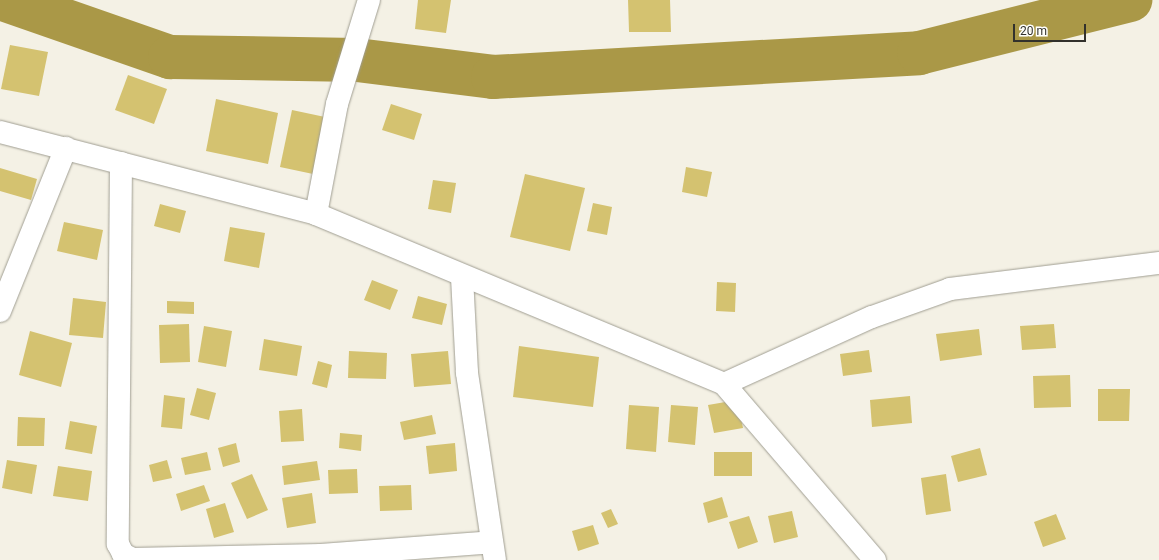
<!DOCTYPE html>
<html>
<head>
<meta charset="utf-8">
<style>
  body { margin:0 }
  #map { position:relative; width:1159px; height:560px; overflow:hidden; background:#f4f1e5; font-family:Roboto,sans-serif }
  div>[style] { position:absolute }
  .river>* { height:44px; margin:-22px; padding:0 22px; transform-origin:22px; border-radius:22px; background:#aa9847 }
  .building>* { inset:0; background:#d4c270 }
  .roads { filter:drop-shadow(0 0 1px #a09e92) drop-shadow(0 0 1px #a09e92) }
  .minor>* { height:22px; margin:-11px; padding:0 11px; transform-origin:11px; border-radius:11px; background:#fff }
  span { translate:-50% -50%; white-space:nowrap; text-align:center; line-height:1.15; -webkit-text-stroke:4px #fffffc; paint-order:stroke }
  .scale { position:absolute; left:1013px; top:24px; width:73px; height:18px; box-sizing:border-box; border:2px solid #32312c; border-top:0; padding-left:5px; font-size:12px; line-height:14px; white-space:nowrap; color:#32312c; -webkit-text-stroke:3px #fffffc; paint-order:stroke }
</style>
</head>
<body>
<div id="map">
  <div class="river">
    <i style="left:6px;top:0;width:174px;rotate:19.2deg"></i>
    <i style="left:170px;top:57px;width:187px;rotate:0.9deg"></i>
    <i style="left:357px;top:60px;width:137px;rotate:7.1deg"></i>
    <i style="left:493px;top:77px;width:427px;rotate:-3.2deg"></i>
    <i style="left:919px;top:53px;width:218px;rotate:-14.1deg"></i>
  </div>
  <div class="building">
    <i style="clip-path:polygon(418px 0,451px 0,446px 33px,415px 29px)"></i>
    <i style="clip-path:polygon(628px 0,670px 0,671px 32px,629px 32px)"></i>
    <i style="clip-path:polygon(10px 45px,48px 52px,39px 96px,1px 89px)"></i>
    <i style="clip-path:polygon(128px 75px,167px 89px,154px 124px,115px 110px)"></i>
    <i style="clip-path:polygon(216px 99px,278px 113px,268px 164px,206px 151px)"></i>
    <i style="clip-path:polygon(391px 104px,422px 114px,414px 140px,382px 130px)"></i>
    <i style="clip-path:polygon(292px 110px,325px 117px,313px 174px,280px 167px)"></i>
    <i style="clip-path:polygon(686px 167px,712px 172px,707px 197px,682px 192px)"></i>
    <i style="clip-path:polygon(0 168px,37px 179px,31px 200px,0 191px)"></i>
    <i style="clip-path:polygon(525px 174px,585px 188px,570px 251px,510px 237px)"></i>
    <i style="clip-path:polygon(433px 180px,456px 183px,451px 213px,428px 209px)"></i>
    <i style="clip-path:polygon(593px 203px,612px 207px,607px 235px,587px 231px)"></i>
    <i style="clip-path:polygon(160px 204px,186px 211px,180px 233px,154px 226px)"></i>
    <i style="clip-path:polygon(64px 222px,103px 230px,97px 260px,57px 251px)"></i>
    <i style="clip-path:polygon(230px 227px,265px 233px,259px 268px,224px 261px)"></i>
    <i style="clip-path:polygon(372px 280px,398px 290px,390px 310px,364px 300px)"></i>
    <i style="clip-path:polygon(717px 282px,736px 283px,735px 312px,716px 311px)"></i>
    <i style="clip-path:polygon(418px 296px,447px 304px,442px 325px,412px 318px)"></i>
    <i style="clip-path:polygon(73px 298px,106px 302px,103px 338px,69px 335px)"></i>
    <i style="clip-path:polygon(167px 301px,194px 302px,194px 314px,167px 313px)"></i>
    <i style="clip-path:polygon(189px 324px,190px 362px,160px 363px,159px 325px)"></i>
    <i style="clip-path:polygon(1054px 324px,1056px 348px,1022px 350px,1020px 326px)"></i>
    <i style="clip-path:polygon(204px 326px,232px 331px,226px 367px,198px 362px)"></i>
    <i style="clip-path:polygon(979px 329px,982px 355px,940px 361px,936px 334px)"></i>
    <i style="clip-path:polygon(30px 331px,72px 343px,61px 387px,19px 375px)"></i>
    <i style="clip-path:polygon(264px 339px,302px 346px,297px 376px,259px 370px)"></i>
    <i style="clip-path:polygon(519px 346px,599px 357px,593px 407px,513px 397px)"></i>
    <i style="clip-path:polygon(869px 350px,872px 372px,843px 376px,840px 354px)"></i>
    <i style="clip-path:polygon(349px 351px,387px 353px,386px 379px,348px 378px)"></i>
    <i style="clip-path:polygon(448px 351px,451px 384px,414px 387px,411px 354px)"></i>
    <i style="clip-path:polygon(318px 361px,332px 365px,327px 388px,312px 384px)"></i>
    <i style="clip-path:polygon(1070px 375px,1071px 407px,1034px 408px,1033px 376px)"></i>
    <i style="clip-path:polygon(197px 388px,216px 393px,209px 420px,190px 415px)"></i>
    <i style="clip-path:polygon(1098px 389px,1130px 389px,1129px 421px,1098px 421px)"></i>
    <i style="clip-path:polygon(164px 395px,185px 398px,182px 429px,161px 427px)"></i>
    <i style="clip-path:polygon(910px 396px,912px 423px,872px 427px,870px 400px)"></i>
    <i style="clip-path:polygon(737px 400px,743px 428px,714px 433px,708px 405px)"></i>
    <i style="clip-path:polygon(629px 405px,659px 407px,656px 452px,626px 449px)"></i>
    <i style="clip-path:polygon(671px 405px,698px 407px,695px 445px,668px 442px)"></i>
    <i style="clip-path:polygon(302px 409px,304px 441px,281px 442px,279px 411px)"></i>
    <i style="clip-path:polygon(432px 415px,436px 434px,404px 440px,400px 422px)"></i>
    <i style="clip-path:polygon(18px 417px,45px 418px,44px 446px,17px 446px)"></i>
    <i style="clip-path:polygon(70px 421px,97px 426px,92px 454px,65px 449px)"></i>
    <i style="clip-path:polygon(340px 433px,362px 435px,361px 451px,339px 448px)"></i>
    <i style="clip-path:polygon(236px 443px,240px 462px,223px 467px,218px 448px)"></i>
    <i style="clip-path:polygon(455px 443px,457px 471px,429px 474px,426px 446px)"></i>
    <i style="clip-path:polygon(980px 448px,987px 475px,958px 482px,951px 456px)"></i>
    <i style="clip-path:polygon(207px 452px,211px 470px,185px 475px,181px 458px)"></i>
    <i style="clip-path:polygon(714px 452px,752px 452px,752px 476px,714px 476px)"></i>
    <i style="clip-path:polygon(7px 460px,37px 465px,32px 494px,2px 488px)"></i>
    <i style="clip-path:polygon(167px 460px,172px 478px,153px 482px,149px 465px)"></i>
    <i style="clip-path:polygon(317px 461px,320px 480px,284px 485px,282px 466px)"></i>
    <i style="clip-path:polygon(58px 466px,92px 471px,88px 501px,53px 496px)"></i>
    <i style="clip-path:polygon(357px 469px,358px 493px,329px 494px,328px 470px)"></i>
    <i style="clip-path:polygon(252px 474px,268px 510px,247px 519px,231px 483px)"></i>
    <i style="clip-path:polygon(946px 474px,951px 511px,926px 515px,921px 478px)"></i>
    <i style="clip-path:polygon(204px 485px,210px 501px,181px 511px,176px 494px)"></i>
    <i style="clip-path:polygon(411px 485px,412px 510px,380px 511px,379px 486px)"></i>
    <i style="clip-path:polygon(312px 493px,316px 523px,287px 528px,282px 498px)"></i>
    <i style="clip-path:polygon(722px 497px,728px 517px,708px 523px,703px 503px)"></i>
    <i style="clip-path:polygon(225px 503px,234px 532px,214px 538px,206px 509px)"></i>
    <i style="clip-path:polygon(611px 509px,618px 524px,608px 528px,601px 513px)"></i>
    <i style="clip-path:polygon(792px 511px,798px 537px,774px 543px,768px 516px)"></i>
    <i style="clip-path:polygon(1056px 514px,1066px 539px,1043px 547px,1034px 522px)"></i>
    <i style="clip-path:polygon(749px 516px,758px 542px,738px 549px,729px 522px)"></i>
    <i style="clip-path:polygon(593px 525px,599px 544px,578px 551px,572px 531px)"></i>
  </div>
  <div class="roads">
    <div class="minor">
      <i style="left:0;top:132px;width:326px;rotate:14.5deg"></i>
      <i style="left:316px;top:214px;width:442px;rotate:22.6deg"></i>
      <i style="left:724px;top:384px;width:232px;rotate:49.4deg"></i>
      <i style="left:121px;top:163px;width:381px;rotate:90.5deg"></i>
      <i style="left:118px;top:544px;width:11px;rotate:63deg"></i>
      <i style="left:123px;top:554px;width:11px;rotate:27deg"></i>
      <i style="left:133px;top:559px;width:188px;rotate:-1.2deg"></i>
      <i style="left:321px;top:555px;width:171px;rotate:-4.3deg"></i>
      <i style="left:316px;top:214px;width:112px;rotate:-79.2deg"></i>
      <i style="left:337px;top:104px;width:109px;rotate:-72.9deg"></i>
      <i style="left:462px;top:277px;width:96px;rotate:87deg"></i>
      <i style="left:467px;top:373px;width:189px;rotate:81.5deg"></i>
      <i style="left:0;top:311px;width:176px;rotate:-68deg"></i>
      <i style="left:724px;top:384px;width:162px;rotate:-24.4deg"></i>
      <i style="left:872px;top:317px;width:83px;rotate:-19.7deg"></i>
      <i style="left:950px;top:289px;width:211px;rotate:-7.1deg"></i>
    </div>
  </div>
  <div class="scale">20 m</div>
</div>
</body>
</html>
